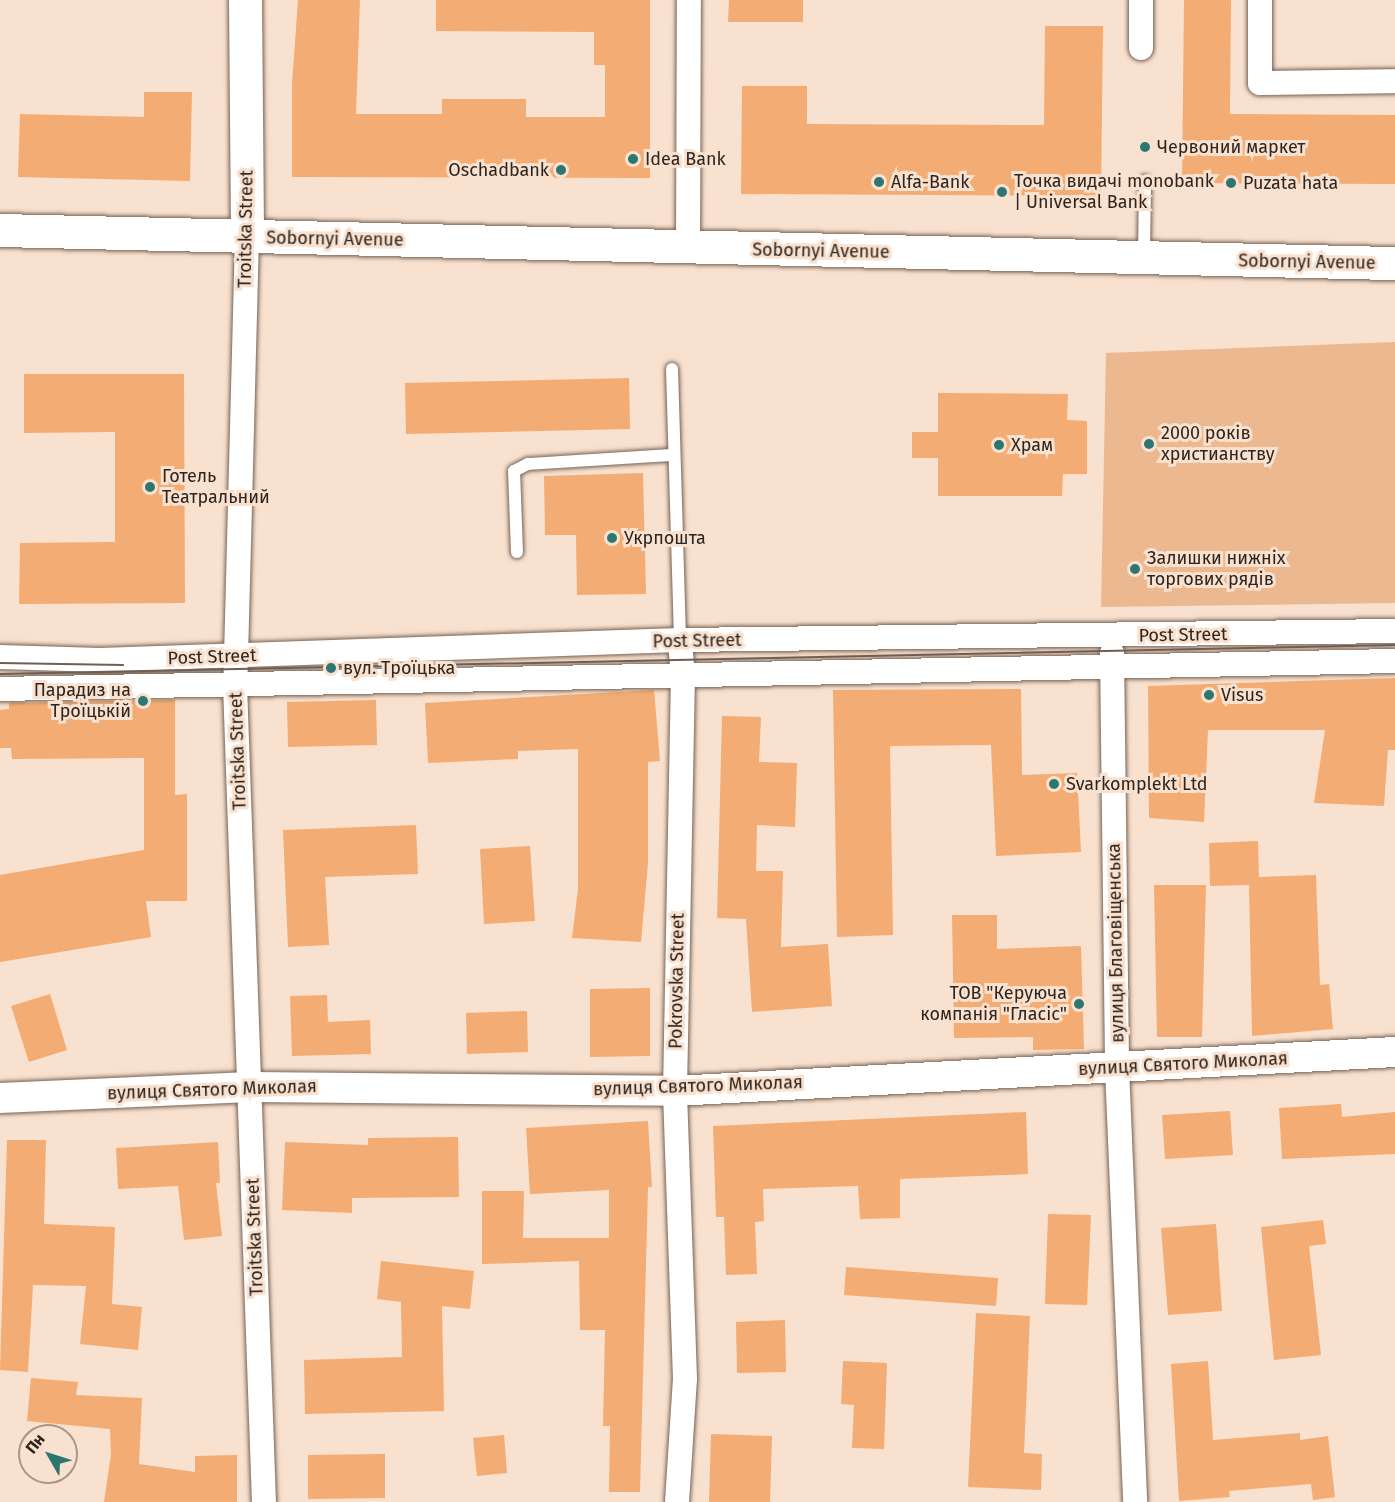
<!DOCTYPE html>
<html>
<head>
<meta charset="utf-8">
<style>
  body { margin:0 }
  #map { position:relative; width:1395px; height:1502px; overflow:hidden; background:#f9e1cf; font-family:"Fira Sans",sans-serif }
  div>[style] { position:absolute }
  .green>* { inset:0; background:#ecb88f }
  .building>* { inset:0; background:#f3ac73 }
  .roads { filter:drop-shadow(0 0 2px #776253) drop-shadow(0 0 2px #776253) }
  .service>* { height:12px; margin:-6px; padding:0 6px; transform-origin:6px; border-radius:6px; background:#fff }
  .minor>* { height:24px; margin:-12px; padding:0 12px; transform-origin:12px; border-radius:12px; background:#fff }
  .tertiary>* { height:30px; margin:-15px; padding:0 15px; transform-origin:15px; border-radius:15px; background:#fff }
  .secondary>* { height:33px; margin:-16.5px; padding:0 16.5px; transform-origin:16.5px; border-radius:16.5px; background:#fff }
  .primary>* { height:33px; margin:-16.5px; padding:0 16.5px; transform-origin:16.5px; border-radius:16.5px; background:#fff }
  .tram>* { height:1.5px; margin:-0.75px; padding:0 0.75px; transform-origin:0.75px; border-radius:0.75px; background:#6d5f55 }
  .dots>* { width:16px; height:16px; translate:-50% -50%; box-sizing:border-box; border:3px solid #f9e1cf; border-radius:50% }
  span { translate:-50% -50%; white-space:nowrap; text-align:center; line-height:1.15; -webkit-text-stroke:6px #f9e1cf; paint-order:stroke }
  .poi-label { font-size:18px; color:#2e251e }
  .left { translate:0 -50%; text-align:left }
  .right { translate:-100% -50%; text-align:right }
  .street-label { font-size:18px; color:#2e251e }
  .north { position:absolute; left:18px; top:1424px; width:60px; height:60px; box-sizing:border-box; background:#f9e1cf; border:2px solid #a89688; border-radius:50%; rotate:309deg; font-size:16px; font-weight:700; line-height:24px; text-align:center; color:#2e251e }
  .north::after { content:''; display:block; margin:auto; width:21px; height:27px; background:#2e7671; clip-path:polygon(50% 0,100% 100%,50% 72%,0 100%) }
</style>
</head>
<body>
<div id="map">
  <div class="green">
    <i style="clip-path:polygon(1395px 342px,1395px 603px,1101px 607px,1106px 353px)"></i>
  </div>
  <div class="building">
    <i style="clip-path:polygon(298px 0,360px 0,356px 114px,442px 114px,442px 99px,526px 99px,526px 117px,605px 117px,605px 65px,594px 65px,594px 32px,436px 31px,436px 0,650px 0,650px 178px,292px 177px,292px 84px)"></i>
    <i style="clip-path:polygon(729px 0,803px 0,803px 22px,728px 22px)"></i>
    <i style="clip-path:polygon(1184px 0,1231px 0,1230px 114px,1395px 115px,1395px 184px,1182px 183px)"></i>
    <i style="clip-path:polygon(1045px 26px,1103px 26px,1101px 196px,741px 194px,742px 86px,807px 86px,807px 124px,1044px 125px)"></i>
    <i style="clip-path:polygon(144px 92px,192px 92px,190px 181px,18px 177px,20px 114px,144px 117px)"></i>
    <i style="clip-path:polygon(24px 374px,184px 374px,185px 603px,19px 604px,20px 543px,115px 542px,115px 432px,24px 433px)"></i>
    <i style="clip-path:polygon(629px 378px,630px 429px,406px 434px,405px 383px)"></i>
    <i style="clip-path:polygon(938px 393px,1068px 394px,1067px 420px,1087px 421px,1087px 474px,1063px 474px,1062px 496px,938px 496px,938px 458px,912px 458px,912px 432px,938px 432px)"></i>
    <i style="clip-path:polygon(643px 473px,646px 594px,577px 595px,576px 535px,545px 535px,544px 476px)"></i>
    <i style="clip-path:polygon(1395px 678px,1395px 750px,1388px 750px,1384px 806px,1314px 803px,1325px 730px,1208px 730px,1204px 822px,1149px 818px,1148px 686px)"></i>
    <i style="clip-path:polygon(1021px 689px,1022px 775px,1077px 773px,1081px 852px,996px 856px,991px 745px,890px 746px,893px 935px,837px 937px,833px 690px)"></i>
    <i style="clip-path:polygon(654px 690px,660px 761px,648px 762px,648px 863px,641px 942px,572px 938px,578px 889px,578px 749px,518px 751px,518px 759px,428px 763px,425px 703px)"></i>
    <i style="clip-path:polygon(175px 700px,175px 795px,187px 794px,187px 901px,146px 901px,151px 937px,0 962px,0 875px,144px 850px,144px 758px,12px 759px,11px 748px,0 748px,0 710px,9px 709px,9px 703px)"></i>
    <i style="clip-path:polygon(376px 700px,377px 745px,288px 747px,287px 702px)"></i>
    <i style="clip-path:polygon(722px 716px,761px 717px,759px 762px,797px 763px,795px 827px,757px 825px,756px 871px,783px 871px,781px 947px,828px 944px,832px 1006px,752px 1012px,746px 919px,717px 918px)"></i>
    <i style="clip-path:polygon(416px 825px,418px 874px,325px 877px,329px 945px,288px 947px,283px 830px)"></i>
    <i style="clip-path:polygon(1258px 841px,1259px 877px,1316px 875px,1320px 985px,1329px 984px,1333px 1029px,1252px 1036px,1249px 885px,1210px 886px,1209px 843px)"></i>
    <i style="clip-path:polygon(530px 846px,535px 921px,484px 924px,480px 849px)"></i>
    <i style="clip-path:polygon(1154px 885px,1206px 885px,1202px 1037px,1157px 1037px)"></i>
    <i style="clip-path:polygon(952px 915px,997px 915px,997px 949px,1081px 946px,1084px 1049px,1033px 1050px,1033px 1037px,954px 1038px)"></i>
    <i style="clip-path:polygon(650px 988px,650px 1056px,590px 1057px,590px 989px)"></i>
    <i style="clip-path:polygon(50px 994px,67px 1050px,29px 1062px,11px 1006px)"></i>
    <i style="clip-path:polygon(327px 995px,328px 1022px,370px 1020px,371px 1054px,292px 1056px,290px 996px)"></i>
    <i style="clip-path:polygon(527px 1011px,528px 1052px,467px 1054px,466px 1013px)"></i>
    <i style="clip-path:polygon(1341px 1104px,1342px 1117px,1395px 1112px,1395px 1154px,1282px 1159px,1279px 1108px)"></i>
    <i style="clip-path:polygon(1230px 1111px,1233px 1155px,1165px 1159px,1162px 1115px)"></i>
    <i style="clip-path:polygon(1026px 1112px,1028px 1174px,900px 1179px,900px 1218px,860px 1219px,858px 1186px,763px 1189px,764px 1221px,755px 1222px,757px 1274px,726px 1275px,724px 1217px,716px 1217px,713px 1126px)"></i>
    <i style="clip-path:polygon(648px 1121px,652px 1187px,648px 1187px,640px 1492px,609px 1492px,610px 1426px,603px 1426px,605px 1330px,580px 1330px,579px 1261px,482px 1264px,482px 1191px,524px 1191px,523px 1238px,609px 1238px,609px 1190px,530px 1194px,526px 1128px)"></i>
    <i style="clip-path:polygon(458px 1137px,459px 1197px,352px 1198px,352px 1213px,282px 1210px,285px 1142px,368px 1145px,368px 1138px)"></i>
    <i style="clip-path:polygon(7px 1140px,46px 1140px,44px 1224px,115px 1227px,112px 1304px,142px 1307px,138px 1350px,80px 1344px,86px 1286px,33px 1285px,28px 1372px,0 1370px)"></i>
    <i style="clip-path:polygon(218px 1142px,220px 1183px,216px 1183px,222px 1236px,184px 1240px,178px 1186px,118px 1189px,116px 1148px)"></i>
    <i style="clip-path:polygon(1048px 1214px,1091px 1215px,1087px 1305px,1045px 1304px)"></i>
    <i style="clip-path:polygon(1323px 1220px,1326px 1244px,1309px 1246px,1321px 1355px,1274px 1360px,1261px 1227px)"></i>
    <i style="clip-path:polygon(1216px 1224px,1222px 1311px,1168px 1315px,1161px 1228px)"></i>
    <i style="clip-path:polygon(381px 1261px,474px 1271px,470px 1309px,442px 1306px,444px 1411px,305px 1414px,304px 1360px,402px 1357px,401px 1302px,377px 1299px)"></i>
    <i style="clip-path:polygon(846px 1267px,998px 1278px,996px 1306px,844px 1295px)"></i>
    <i style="clip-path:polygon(976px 1313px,1030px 1316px,1024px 1453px,1042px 1454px,1041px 1490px,968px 1487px)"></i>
    <i style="clip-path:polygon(785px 1320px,786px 1372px,737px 1373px,736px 1322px)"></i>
    <i style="clip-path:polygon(843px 1361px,887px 1363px,884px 1449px,852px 1448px,854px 1405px,841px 1404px)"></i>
    <i style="clip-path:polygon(1208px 1361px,1213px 1440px,1300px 1433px,1300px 1440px,1328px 1436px,1335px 1497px,1313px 1500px,1311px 1484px,1229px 1491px,1230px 1497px,1179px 1501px,1171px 1364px)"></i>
    <i style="clip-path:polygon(31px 1378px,78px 1382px,76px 1395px,142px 1398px,139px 1464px,195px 1472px,195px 1456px,237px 1455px,237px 1502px,104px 1502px,111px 1454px,110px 1429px,27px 1421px)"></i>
    <i style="clip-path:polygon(711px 1434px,772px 1436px,770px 1502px,709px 1502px)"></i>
    <i style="clip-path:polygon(504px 1435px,507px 1473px,477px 1476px,473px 1438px)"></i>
    <i style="clip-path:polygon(385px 1454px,385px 1498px,308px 1499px,308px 1455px)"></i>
  </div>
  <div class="roads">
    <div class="service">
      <i style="left:1144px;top:255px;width:74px;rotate:-89.2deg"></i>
      <i style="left:672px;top:369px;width:271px;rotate:88.3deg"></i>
      <i style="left:517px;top:552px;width:81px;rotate:-92.1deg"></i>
      <i style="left:514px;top:471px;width:16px;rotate:-27deg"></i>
      <i style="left:528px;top:464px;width:145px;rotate:-3.6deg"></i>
    </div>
    <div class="minor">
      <i style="left:1141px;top:0;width:48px;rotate:90deg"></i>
      <i style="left:1260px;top:0;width:83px;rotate:90deg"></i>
      <i style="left:1260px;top:83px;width:135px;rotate:-0.8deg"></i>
      <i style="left:247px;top:237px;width:448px;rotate:91.5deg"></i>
      <i style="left:235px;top:685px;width:818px;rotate:87.97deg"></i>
      <i style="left:688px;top:248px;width:248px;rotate:-89.8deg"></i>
      <i style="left:1112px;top:653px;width:415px;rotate:89.3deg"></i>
      <i style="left:1117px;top:1068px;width:434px;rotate:87.6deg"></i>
      <i style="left:0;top:657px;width:100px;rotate:1.7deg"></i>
      <i style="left:100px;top:660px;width:580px;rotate:-1.97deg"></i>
      <i style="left:680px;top:640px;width:715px;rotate:-0.72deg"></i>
      <i style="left:0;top:689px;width:1395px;rotate:-1.15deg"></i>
      <i style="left:677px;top:1502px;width:123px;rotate:-86.3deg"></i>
      <i style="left:685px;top:1379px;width:288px;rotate:-92deg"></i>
      <i style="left:675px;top:1091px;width:415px;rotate:-88.9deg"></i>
      <i style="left:683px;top:676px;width:36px;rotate:-95deg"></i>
    </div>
    <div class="tertiary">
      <i style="left:0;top:1098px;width:250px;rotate:-2.5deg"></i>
      <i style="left:250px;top:1087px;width:425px;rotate:0.5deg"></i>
      <i style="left:675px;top:1091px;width:721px;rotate:-3.1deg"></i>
    </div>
    <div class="secondary">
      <i style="left:245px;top:0;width:237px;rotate:89.5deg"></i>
    </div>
    <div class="primary">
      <i style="left:0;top:230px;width:1395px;rotate:1.36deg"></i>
    </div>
  </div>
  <div class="tram">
    <i style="left:0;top:663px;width:123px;rotate:0.9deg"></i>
    <i style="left:0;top:674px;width:1395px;rotate:-1.19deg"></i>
  </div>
  <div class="dots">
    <i style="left:1145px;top:147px;background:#2e7671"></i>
    <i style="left:633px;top:159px;background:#2e7671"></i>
    <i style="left:561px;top:170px;background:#2e7671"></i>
    <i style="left:879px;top:182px;background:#2e7671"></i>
    <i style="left:1231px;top:183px;background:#2e7671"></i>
    <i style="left:1002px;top:192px;background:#2e7671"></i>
    <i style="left:1149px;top:444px;background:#2e7671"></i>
    <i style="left:999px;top:445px;background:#2e7671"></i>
    <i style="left:150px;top:487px;background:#2e7671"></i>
    <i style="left:612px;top:538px;background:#2e7671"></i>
    <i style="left:1135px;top:569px;background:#2e7671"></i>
    <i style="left:331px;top:668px;background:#2e7671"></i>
    <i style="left:1209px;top:695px;background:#2e7671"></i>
    <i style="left:143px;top:701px;background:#2e7671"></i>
    <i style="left:1054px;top:784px;background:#2e7671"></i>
    <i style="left:1079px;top:1004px;background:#2e7671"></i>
  </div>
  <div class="poi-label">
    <span class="left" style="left:1157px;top:147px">Червоний маркет</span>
    <span class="left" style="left:645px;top:159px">Idea Bank</span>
    <span class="right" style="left:549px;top:170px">Oschadbank</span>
    <span class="left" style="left:891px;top:182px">Alfa-Bank</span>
    <span class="left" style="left:1014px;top:192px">Точка видачі monobank<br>| Universal Bank</span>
    <span class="left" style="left:1243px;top:183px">Puzata hata</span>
    <span class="left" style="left:1161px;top:444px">2000 років<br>христианству</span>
    <span class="left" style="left:1011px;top:445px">Храм</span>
    <span class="left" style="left:162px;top:487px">Готель<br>Театральний</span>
    <span class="left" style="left:624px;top:538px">Укрпошта</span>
    <span class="left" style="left:1147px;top:569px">Залишки нижніх<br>торгових рядів</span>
    <span class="left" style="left:343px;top:668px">вул. Троїцька</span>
    <span class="right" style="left:131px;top:701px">Парадиз на<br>Троїцькій</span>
    <span class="left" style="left:1221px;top:695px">Visus</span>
    <span class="left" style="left:1066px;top:784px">Svarkomplekt Ltd</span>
    <span class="right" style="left:1067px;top:1004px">ТОВ "Керуюча<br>компанія "Гласіс"</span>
  </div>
  <div class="street-label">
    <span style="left:246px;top:229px;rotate:-89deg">Troitska Street</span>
    <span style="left:335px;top:239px;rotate:1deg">Sobornyi Avenue</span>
    <span style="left:821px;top:251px;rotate:1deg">Sobornyi Avenue</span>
    <span style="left:1307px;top:262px;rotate:1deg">Sobornyi Avenue</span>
    <span style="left:1183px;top:635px;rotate:-1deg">Post Street</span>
    <span style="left:697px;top:641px;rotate:-1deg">Post Street</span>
    <span style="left:212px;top:657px;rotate:-2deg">Post Street</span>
    <span style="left:238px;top:751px;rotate:-92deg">Troitska Street</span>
    <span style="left:1116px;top:943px;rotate:-91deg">вулиця Благовіщенська</span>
    <span style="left:677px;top:981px;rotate:-89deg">Pokrovska Street</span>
    <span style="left:1183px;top:1064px;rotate:-3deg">вулиця Святого Миколая</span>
    <span style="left:698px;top:1086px;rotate:-2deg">вулиця Святого Миколая</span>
    <span style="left:212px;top:1090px;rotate:-2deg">вулиця Святого Миколая</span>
    <span style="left:255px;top:1237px;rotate:-92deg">Troitska Street</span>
  </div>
  <div class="north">Пн</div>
</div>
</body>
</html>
